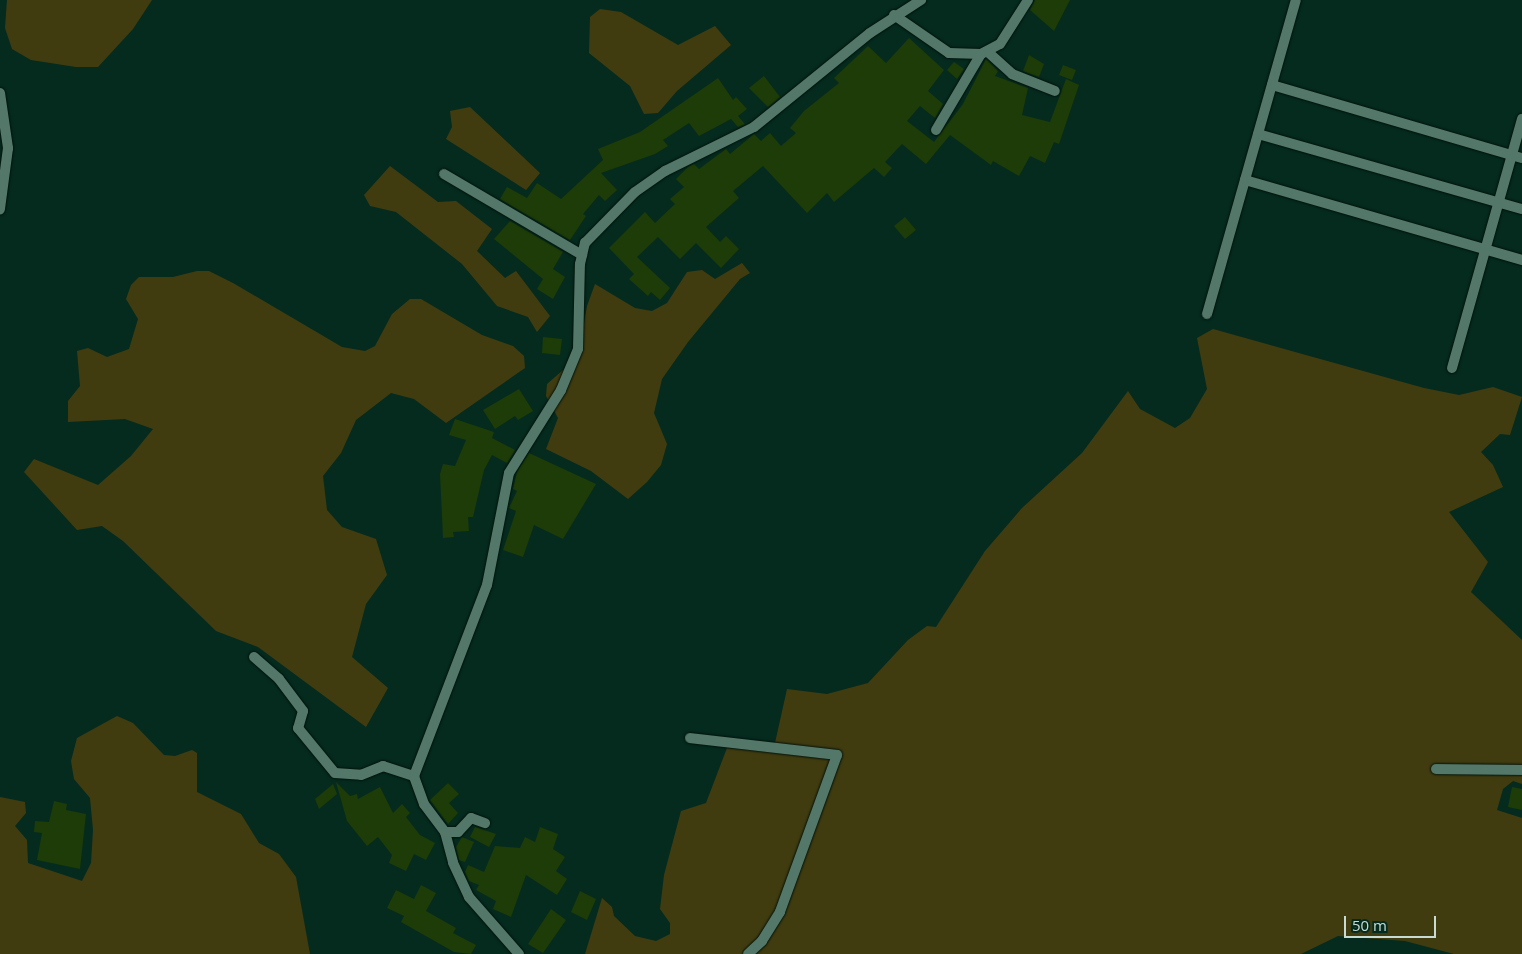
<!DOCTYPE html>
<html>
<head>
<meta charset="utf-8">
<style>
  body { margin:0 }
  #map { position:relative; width:1522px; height:954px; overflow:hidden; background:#052b1f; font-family:"Open Sans",sans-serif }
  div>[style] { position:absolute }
  .green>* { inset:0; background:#413c10 }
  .building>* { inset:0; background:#1d3c07 }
  .roads { filter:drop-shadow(0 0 1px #00120a) drop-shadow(0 0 1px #00120a) }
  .minor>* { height:10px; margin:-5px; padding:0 5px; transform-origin:5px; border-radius:5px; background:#537869 }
  .tertiary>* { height:10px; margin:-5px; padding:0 5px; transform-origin:5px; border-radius:5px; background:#537869 }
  span { translate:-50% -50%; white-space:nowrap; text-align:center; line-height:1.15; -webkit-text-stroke:5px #052b1f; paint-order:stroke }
  .scale { position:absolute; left:1344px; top:916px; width:92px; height:22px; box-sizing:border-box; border:2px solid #c8dbd3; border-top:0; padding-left:6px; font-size:15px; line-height:18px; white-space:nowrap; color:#c8dbd3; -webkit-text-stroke:4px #052b1f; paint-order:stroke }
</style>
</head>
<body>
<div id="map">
  <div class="green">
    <i style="clip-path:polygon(7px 0,152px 0,133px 29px,98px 67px,76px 67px,31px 60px,12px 49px,5px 28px)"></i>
    <i style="clip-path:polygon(600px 9px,621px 12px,678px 45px,715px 26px,731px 45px,677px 91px,658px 113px,644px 114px,630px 86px,589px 53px,590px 17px)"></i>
    <i style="clip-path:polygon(470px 107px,540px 173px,526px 190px,446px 139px,452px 127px,450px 111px)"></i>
    <i style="clip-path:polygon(390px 166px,438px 202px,456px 201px,492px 229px,477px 251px,505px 278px,516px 271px,550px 316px,537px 332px,528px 317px,497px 306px,462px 264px,396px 212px,370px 206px,364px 195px)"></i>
    <i style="clip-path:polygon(742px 263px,750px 273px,740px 279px,688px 342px,662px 379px,654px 413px,667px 444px,661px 465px,647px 482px,628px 499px,591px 471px,546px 449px,558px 418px,546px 396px,547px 384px,578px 357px,587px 306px,595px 284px,635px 308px,652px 311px,667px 303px,687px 272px,702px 270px,715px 279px)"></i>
    <i style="clip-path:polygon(197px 271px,209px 271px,233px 283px,342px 347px,365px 351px,375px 346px,392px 314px,410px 299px,421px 299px,482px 335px,513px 346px,524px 356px,525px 368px,446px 423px,414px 399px,391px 393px,356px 420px,341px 453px,323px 476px,327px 510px,342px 527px,376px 539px,387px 575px,366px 604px,352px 657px,388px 688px,366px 727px,258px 647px,216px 631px,123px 541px,102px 526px,77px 530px,24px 472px,34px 459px,98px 485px,131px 456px,153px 429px,125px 419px,68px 422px,68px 401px,80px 386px,77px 351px,88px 348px,107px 357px,129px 349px,138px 319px,126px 299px,131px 285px,139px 277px,173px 277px)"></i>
    <i style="clip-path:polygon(1213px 329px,1424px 388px,1459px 395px,1493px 387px,1522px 397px,1510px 435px,1500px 434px,1481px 452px,1493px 465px,1503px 487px,1449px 512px,1488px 562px,1471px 592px,1522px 640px,1522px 784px,1513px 781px,1503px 789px,1497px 810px,1522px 818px,1522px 954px,1454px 954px,1405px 941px,1338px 936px,1301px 954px,585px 954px,602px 898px,612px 907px,614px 916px,635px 936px,656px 941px,670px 934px,670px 923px,660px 909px,664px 875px,681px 811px,706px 803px,727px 748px,773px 752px,787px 689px,827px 694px,868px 683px,908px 640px,927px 626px,936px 627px,985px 551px,1022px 508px,1082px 453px,1128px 391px,1140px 409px,1175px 428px,1190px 418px,1207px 389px,1197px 338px)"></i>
    <i style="clip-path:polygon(117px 716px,133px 723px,164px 755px,175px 756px,192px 750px,197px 753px,197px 792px,241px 814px,259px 843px,279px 854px,296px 877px,310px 954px,0 954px,0 797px,25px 802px,26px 813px,15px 826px,27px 840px,28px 863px,82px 881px,91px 863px,93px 830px,90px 798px,74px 779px,71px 761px,77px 738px)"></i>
  </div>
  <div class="building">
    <i style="clip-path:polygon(1035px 0,1070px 0,1054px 31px,1030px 10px)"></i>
    <i style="clip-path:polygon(909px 38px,944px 70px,928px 91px,943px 104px,935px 118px,920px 106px,907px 121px,934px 142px,963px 104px,986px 59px,998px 71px,995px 76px,1028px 88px,1022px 115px,1050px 122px,1066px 79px,1079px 85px,1059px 144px,1054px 142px,1045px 163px,1030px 156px,1019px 176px,993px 161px,991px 165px,950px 135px,926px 164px,902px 144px,885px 162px,892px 168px,884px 177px,874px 168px,834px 202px,827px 193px,807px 213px,763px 166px,733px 191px,739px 198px,706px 227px,720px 242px,726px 236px,739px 249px,721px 268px,696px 243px,680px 259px,658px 237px,637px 257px,670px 288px,660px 300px,651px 292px,648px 296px,629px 279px,634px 274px,609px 248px,645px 212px,655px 223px,675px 204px,670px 199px,684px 187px,676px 179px,688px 167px,694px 164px,699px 169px,726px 149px,730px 154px,754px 134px,761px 141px,770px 133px,781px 146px,796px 133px,790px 128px,804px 111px,839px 83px,834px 78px,868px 46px,886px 63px)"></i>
    <i style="clip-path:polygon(1029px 55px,1044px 64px,1039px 77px,1023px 71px)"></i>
    <i style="clip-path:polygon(954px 62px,964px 69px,957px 79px,947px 70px)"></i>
    <i style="clip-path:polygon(1063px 65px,1076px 70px,1072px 80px,1059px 75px)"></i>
    <i style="clip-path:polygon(764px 76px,780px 97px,768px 107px,749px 88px)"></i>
    <i style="clip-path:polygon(718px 78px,733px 100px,736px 97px,747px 109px,738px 116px,745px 124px,738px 127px,731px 119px,699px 136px,689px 123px,663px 140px,668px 146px,655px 154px,601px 173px,617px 190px,605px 201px,599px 195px,583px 214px,586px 216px,570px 240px,500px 199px,507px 187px,527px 198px,537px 183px,561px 199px,603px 160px,598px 149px,640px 132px)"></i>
    <i style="clip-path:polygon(905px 217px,916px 230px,905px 239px,894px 226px)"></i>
    <i style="clip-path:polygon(510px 221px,563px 252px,553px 269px,565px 277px,553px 299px,537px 289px,543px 279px,494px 239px)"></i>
    <i style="clip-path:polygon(543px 337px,562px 339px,560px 355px,542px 353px)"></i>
    <i style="clip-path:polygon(519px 389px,533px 411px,518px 420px,515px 416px,495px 429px,483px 410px)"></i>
    <i style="clip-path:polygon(455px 419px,494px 432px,492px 438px,515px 450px,507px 463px,492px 455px,484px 470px,473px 517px,468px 517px,469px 531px,453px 532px,454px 537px,443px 538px,440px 474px,443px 464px,455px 466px,466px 440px,449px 435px)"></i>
    <i style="clip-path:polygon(529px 453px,596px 484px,563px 539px,534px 525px,523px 557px,503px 550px,516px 511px,509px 508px,517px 491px,513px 489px,517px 472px)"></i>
    <i style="clip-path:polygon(336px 782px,350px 796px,357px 794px,358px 799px,380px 787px,393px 813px,402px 804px,410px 813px,406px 817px,420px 835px,435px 843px,426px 860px,414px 854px,406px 871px,389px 863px,392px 855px,378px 837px,367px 846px,347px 821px)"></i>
    <i style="clip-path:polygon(448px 783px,459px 794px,449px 803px,458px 813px,448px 824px,430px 800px)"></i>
    <i style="clip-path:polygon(333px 784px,337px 794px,319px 809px,315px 799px)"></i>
    <i style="clip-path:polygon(1512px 787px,1522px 789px,1522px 810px,1508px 807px)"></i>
    <i style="clip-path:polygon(54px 801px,67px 804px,66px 810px,86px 814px,80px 869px,37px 860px,42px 833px,34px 832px,35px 821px,49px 822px)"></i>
    <i style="clip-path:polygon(475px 827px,496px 834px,489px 847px,470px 837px)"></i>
    <i style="clip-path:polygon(540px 827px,558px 834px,553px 849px,565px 857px,556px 871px,567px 879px,557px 895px,526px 875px,511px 917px,493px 909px,496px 901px,476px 890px,479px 885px,469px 881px,465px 872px,468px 865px,484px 872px,495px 846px,520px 848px,525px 837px,535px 842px)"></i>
    <i style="clip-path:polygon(462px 837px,474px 842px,465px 862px,459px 860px,456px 847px)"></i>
    <i style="clip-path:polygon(421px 885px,436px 893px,426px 911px,456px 928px,453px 933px,476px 945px,471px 954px,454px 952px,401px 922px,404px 916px,387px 908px,396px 890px,414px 899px)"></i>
    <i style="clip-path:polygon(580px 891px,596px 899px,587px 920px,571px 912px)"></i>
    <i style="clip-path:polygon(551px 909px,566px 920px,543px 953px,528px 944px)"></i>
  </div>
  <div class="roads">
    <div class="minor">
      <i style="left:894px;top:15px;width:67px;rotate:34.6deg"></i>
      <i style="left:949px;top:53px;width:32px;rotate:2deg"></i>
      <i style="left:981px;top:54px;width:21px;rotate:-28deg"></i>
      <i style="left:1000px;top:44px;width:52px;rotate:-57.5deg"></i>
      <i style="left:989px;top:53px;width:31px;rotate:42deg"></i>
      <i style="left:1012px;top:74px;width:46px;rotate:21.6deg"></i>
      <i style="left:1272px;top:85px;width:260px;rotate:16.3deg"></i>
      <i style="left:936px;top:130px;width:88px;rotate:-59.4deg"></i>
      <i style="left:1258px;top:134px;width:274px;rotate:15.9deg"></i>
      <i style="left:444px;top:174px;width:160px;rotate:30.4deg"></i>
      <i style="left:1245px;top:180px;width:288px;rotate:16.1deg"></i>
      <i style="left:1207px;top:314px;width:326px;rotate:-74.2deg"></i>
      <i style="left:1452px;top:368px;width:259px;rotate:-74.3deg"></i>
      <i style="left:254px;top:657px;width:33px;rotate:41deg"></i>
      <i style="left:279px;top:679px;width:40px;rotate:53deg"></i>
      <i style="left:303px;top:711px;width:18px;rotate:106deg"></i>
      <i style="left:298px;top:728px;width:58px;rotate:50.6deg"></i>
      <i style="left:335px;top:773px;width:26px;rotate:4deg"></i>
      <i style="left:361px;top:775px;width:24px;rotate:-22deg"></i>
      <i style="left:383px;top:766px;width:33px;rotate:18deg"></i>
      <i style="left:690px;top:738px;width:148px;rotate:6.6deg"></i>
      <i style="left:837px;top:755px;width:167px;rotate:110deg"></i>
      <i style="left:780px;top:912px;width:34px;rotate:122deg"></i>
      <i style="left:762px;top:941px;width:19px;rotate:137deg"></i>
      <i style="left:1436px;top:769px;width:86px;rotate:0.7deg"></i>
      <i style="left:445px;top:832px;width:13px"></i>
      <i style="left:458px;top:832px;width:19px;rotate:-47deg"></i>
      <i style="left:471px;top:818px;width:15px;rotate:20deg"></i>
      <i style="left:519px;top:954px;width:76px;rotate:-131.3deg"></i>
      <i style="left:469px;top:897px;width:38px;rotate:-115deg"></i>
      <i style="left:453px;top:862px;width:31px;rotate:-105deg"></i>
      <i style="left:445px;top:832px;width:35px;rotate:-127deg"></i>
      <i style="left:424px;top:804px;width:30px;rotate:-110deg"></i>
      <i style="left:414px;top:776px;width:204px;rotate:-69.1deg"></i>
      <i style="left:487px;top:585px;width:114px;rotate:-78.9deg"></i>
      <i style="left:509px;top:473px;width:98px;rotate:-57.9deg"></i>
      <i style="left:561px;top:390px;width:44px;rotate:-67.5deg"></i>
      <i style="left:578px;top:349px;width:85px;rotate:-88.7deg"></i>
      <i style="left:580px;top:264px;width:22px;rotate:-77deg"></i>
      <i style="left:585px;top:243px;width:71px;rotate:-45.6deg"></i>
      <i style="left:635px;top:192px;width:37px;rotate:-35deg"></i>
      <i style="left:665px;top:171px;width:99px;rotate:-26.3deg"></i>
      <i style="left:754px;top:127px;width:149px;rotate:-39deg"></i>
      <i style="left:870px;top:33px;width:61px;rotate:-32.9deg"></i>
    </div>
    <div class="tertiary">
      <i style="left:0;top:93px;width:56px;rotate:81.7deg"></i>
      <i style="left:8px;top:148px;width:62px;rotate:97.5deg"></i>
    </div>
  </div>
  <div class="scale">50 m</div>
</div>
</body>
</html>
